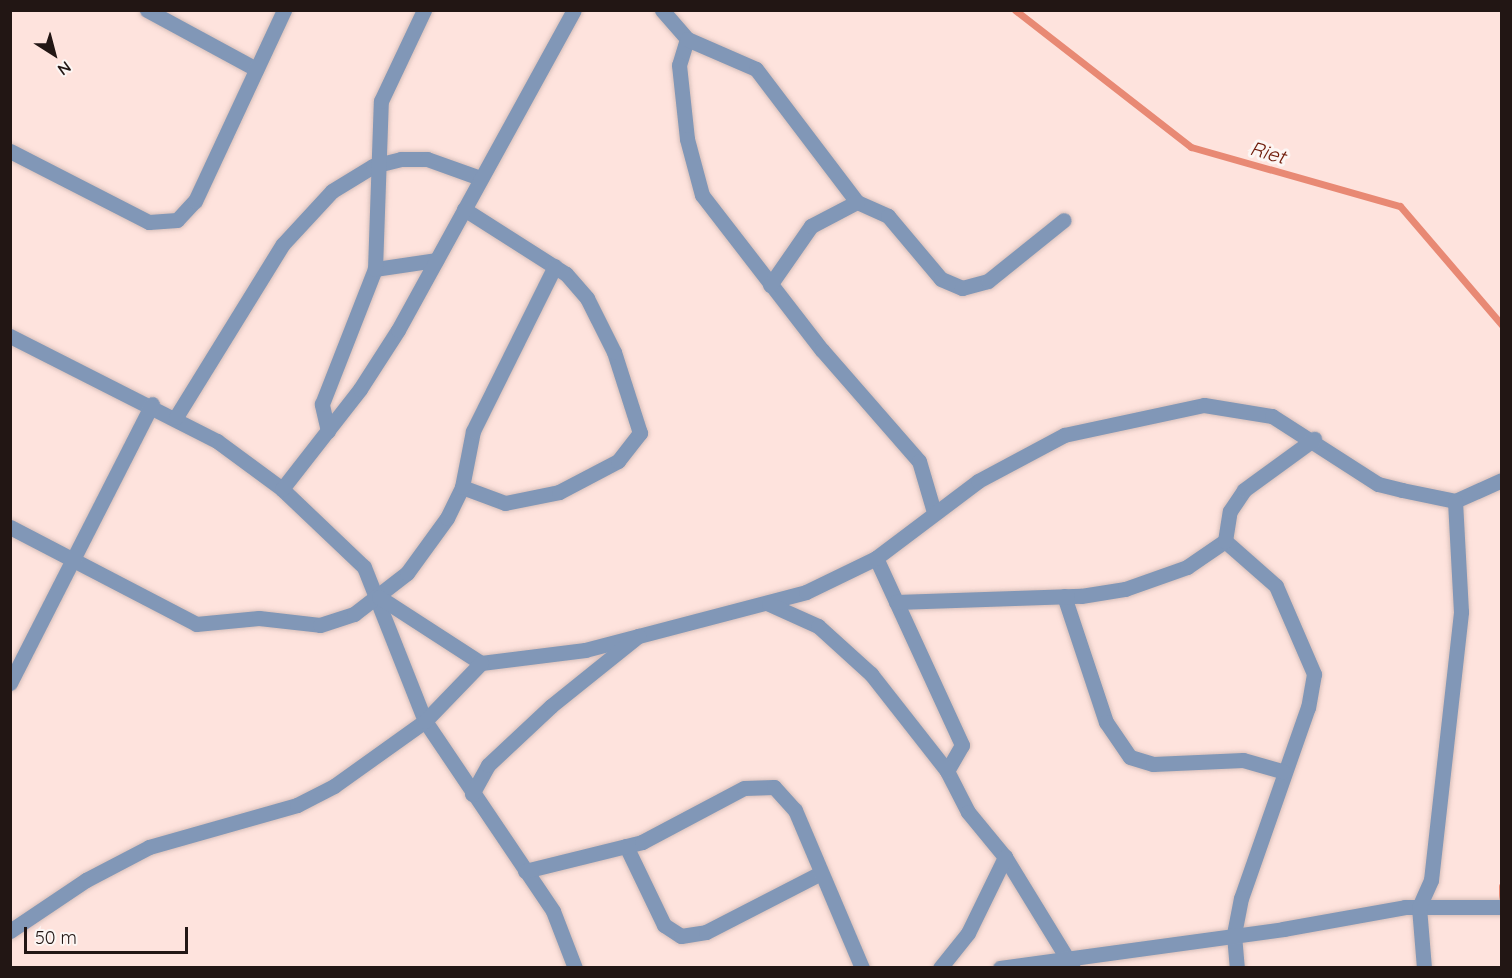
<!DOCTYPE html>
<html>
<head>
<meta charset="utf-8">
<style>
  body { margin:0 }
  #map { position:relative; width:1512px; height:978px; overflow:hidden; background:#fee3dd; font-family:Quicksand,sans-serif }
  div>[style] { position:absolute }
  .stream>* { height:7px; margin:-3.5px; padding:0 3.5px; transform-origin:3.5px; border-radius:3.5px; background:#e88974 }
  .roads { filter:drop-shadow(0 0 2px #d6beb9) drop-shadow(0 0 2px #d6beb9) }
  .street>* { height:15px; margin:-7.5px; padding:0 7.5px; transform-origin:7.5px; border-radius:7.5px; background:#8197b7 }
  span { translate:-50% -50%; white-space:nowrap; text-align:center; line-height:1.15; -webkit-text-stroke:6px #fcf6f4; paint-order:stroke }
  .water-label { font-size:20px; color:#6f1b09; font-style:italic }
  .frame { position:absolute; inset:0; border:12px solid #221614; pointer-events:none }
  .north { position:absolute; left:24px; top:24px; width:60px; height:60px; -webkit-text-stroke:4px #fcf6f4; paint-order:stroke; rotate:144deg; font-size:16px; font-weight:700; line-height:24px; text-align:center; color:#221614 }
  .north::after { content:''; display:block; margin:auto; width:21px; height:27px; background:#221614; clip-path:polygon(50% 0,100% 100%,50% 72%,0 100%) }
  .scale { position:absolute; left:24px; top:927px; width:164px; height:27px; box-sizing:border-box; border:3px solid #221614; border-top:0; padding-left:8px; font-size:18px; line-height:21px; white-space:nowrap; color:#221614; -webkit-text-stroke:4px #fcf6f4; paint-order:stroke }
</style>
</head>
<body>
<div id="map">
  <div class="stream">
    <i style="left:1015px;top:10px;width:223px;rotate:37.9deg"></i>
    <i style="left:1191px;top:147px;width:217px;rotate:15.8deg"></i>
    <i style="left:1400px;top:206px;width:157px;rotate:49.4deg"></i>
    <i style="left:1502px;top:886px;width:13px;rotate:90deg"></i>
  </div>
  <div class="roads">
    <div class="street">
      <i style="left:147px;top:10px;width:124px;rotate:28.4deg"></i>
      <i style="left:662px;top:10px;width:38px;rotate:49deg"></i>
      <i style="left:687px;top:39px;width:27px;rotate:107deg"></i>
      <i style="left:679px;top:65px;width:74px;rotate:83.8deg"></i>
      <i style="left:687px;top:139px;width:58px;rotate:75deg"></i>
      <i style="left:702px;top:195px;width:196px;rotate:52.3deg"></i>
      <i style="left:822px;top:350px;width:147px;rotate:48.9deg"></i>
      <i style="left:919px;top:461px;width:53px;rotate:73.6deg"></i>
      <i style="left:687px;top:39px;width:75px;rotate:23.5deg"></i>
      <i style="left:756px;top:69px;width:167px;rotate:52.8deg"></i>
      <i style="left:857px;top:202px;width:34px;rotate:24deg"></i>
      <i style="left:888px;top:216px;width:82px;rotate:49.9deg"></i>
      <i style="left:941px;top:279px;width:23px;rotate:23deg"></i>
      <i style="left:962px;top:288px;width:27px;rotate:-15deg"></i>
      <i style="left:988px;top:281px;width:97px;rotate:-38.8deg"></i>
      <i style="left:10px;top:151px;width:156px;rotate:27.1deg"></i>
      <i style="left:149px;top:222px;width:28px;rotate:-4deg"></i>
      <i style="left:177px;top:220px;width:26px;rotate:-47deg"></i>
      <i style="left:195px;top:201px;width:211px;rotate:-65deg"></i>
      <i style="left:375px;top:269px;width:62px;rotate:-8.4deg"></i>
      <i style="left:770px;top:285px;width:72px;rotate:-55.2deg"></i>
      <i style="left:811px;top:226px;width:52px;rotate:-27.6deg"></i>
      <i style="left:10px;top:336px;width:232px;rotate:26.9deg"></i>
      <i style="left:217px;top:441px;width:81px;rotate:36.4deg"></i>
      <i style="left:282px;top:489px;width:113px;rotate:43.6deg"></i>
      <i style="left:364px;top:567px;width:166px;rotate:68.4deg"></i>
      <i style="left:425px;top:721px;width:229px;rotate:56deg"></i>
      <i style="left:553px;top:911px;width:61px;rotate:68.9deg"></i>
      <i style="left:176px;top:417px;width:203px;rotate:-58.3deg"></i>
      <i style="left:283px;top:244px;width:72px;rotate:-47.2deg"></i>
      <i style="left:332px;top:191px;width:48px;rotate:-31.4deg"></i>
      <i style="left:373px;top:166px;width:29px;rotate:-14deg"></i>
      <i style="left:401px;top:159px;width:26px"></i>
      <i style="left:427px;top:159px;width:56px;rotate:19.7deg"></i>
      <i style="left:328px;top:431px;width:28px;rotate:-103deg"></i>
      <i style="left:322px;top:404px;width:145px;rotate:-68.6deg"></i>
      <i style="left:375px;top:269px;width:168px;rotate:-88deg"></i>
      <i style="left:381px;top:101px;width:101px;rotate:-64.7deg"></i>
      <i style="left:462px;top:487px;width:46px;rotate:20.4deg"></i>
      <i style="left:505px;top:503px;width:55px;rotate:-11.5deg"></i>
      <i style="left:559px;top:492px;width:67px;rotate:-27.7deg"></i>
      <i style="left:618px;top:461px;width:36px;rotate:-52deg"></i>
      <i style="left:640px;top:433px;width:85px;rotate:-107.8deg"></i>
      <i style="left:614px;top:352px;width:60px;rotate:-116.6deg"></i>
      <i style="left:587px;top:298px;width:32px;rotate:-131deg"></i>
      <i style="left:566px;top:274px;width:121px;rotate:-147.5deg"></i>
      <i style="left:282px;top:489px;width:127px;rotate:-52deg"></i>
      <i style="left:360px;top:389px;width:70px;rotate:-57.2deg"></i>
      <i style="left:398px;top:330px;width:365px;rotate:-61.2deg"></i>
      <i style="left:10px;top:527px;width:210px;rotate:27.5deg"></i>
      <i style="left:196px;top:624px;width:63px;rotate:-5.4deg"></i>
      <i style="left:259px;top:618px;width:61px;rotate:6.5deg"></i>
      <i style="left:320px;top:625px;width:36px;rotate:-18deg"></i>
      <i style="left:354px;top:614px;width:67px;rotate:-37.7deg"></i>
      <i style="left:407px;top:573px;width:68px;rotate:-54deg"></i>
      <i style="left:447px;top:518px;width:34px;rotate:-64deg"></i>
      <i style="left:462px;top:487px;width:57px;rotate:-78.9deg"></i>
      <i style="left:473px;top:431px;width:184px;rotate:-63.6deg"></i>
      <i style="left:1225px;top:541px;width:68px;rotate:41.4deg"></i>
      <i style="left:1276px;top:586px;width:96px;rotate:66.6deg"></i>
      <i style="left:1314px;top:674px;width:34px;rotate:100deg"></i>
      <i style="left:1308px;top:707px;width:202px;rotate:109.3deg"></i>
      <i style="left:1241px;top:898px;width:38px;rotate:101deg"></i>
      <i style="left:1234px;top:935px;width:33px;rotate:85deg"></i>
      <i style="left:876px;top:558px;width:206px;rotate:65.3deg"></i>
      <i style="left:962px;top:745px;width:30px;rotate:120deg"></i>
      <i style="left:947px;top:771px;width:46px;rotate:62.9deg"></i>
      <i style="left:968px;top:812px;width:58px;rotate:50.6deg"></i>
      <i style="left:1005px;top:857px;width:130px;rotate:58.5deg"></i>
      <i style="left:1064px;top:596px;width:133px;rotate:71.6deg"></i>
      <i style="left:1106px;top:722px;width:42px;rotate:55.6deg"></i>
      <i style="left:1130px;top:757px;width:24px;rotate:17deg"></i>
      <i style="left:1153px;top:764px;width:90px;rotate:-2.5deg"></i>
      <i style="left:1243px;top:760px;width:41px;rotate:15.8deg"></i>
      <i style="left:379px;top:597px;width:121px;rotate:32.9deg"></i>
      <i style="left:481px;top:663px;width:105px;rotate:-7.1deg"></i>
      <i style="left:585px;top:650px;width:228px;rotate:-14.7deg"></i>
      <i style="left:806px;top:592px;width:78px;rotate:-25.9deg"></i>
      <i style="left:876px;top:558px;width:128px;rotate:-37deg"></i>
      <i style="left:978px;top:481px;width:98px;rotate:-28.1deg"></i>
      <i style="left:1064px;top:435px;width:143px;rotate:-12.1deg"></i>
      <i style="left:1204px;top:405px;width:69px;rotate:9.2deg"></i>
      <i style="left:1272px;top:416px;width:126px;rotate:32.7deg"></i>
      <i style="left:1378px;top:484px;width:25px;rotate:14deg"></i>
      <i style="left:1402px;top:490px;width:54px;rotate:11.7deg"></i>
      <i style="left:1455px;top:501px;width:51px;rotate:-24.1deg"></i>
      <i style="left:896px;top:602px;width:185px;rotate:-1.9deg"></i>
      <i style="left:1081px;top:596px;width:45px;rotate:-9deg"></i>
      <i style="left:1125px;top:589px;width:66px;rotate:-19.5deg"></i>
      <i style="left:1187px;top:567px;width:46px;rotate:-34.4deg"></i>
      <i style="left:1225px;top:541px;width:30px;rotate:-81deg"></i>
      <i style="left:1230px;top:511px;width:25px;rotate:-56deg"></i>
      <i style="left:1244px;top:490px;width:87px;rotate:-36.1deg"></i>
      <i style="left:769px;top:604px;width:54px;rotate:24.2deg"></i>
      <i style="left:818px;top:626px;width:72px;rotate:42.2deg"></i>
      <i style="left:871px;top:674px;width:123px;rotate:51.9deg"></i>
      <i style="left:10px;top:683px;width:313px;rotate:-63deg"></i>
      <i style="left:472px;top:794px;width:33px;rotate:-61deg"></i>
      <i style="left:488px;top:765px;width:86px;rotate:-43.1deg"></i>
      <i style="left:551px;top:706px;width:112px;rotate:-38.8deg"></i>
      <i style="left:626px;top:846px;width:88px;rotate:64.3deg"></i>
      <i style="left:664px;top:925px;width:20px;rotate:33deg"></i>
      <i style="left:681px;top:936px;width:25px;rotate:-9deg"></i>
      <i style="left:706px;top:932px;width:129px;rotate:-27.2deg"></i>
      <i style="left:525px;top:871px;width:121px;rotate:-13.9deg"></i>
      <i style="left:642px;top:842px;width:115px;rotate:-27.9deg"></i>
      <i style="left:744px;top:788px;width:30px;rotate:-2deg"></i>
      <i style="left:774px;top:787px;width:31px;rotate:48deg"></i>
      <i style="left:795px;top:810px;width:172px;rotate:67deg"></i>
      <i style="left:10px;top:931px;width:92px;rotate:-33.9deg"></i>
      <i style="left:86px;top:880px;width:71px;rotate:-27.6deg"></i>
      <i style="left:149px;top:847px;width:154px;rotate:-15.8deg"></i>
      <i style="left:297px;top:805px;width:42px;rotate:-27.2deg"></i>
      <i style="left:334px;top:786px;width:112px;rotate:-35.5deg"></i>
      <i style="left:425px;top:721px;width:81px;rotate:-46deg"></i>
      <i style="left:940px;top:968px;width:45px;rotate:-51.3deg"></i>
      <i style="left:968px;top:933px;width:85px;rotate:-64deg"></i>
      <i style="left:1000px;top:968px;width:286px;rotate:-7.8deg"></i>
      <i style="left:1283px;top:929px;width:124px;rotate:-10.2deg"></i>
      <i style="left:1405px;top:907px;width:97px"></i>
      <i style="left:1424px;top:968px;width:61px;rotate:-94.7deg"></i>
      <i style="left:1419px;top:907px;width:30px;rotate:-66deg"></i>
      <i style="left:1431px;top:880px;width:270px;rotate:-83.6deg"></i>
      <i style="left:1461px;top:612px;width:111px;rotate:-93.1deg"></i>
    </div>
  </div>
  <div class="water-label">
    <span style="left:1268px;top:152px;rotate:16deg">Riet</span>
  </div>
  <div class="frame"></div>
  <div class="north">N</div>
  <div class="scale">50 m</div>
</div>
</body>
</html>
